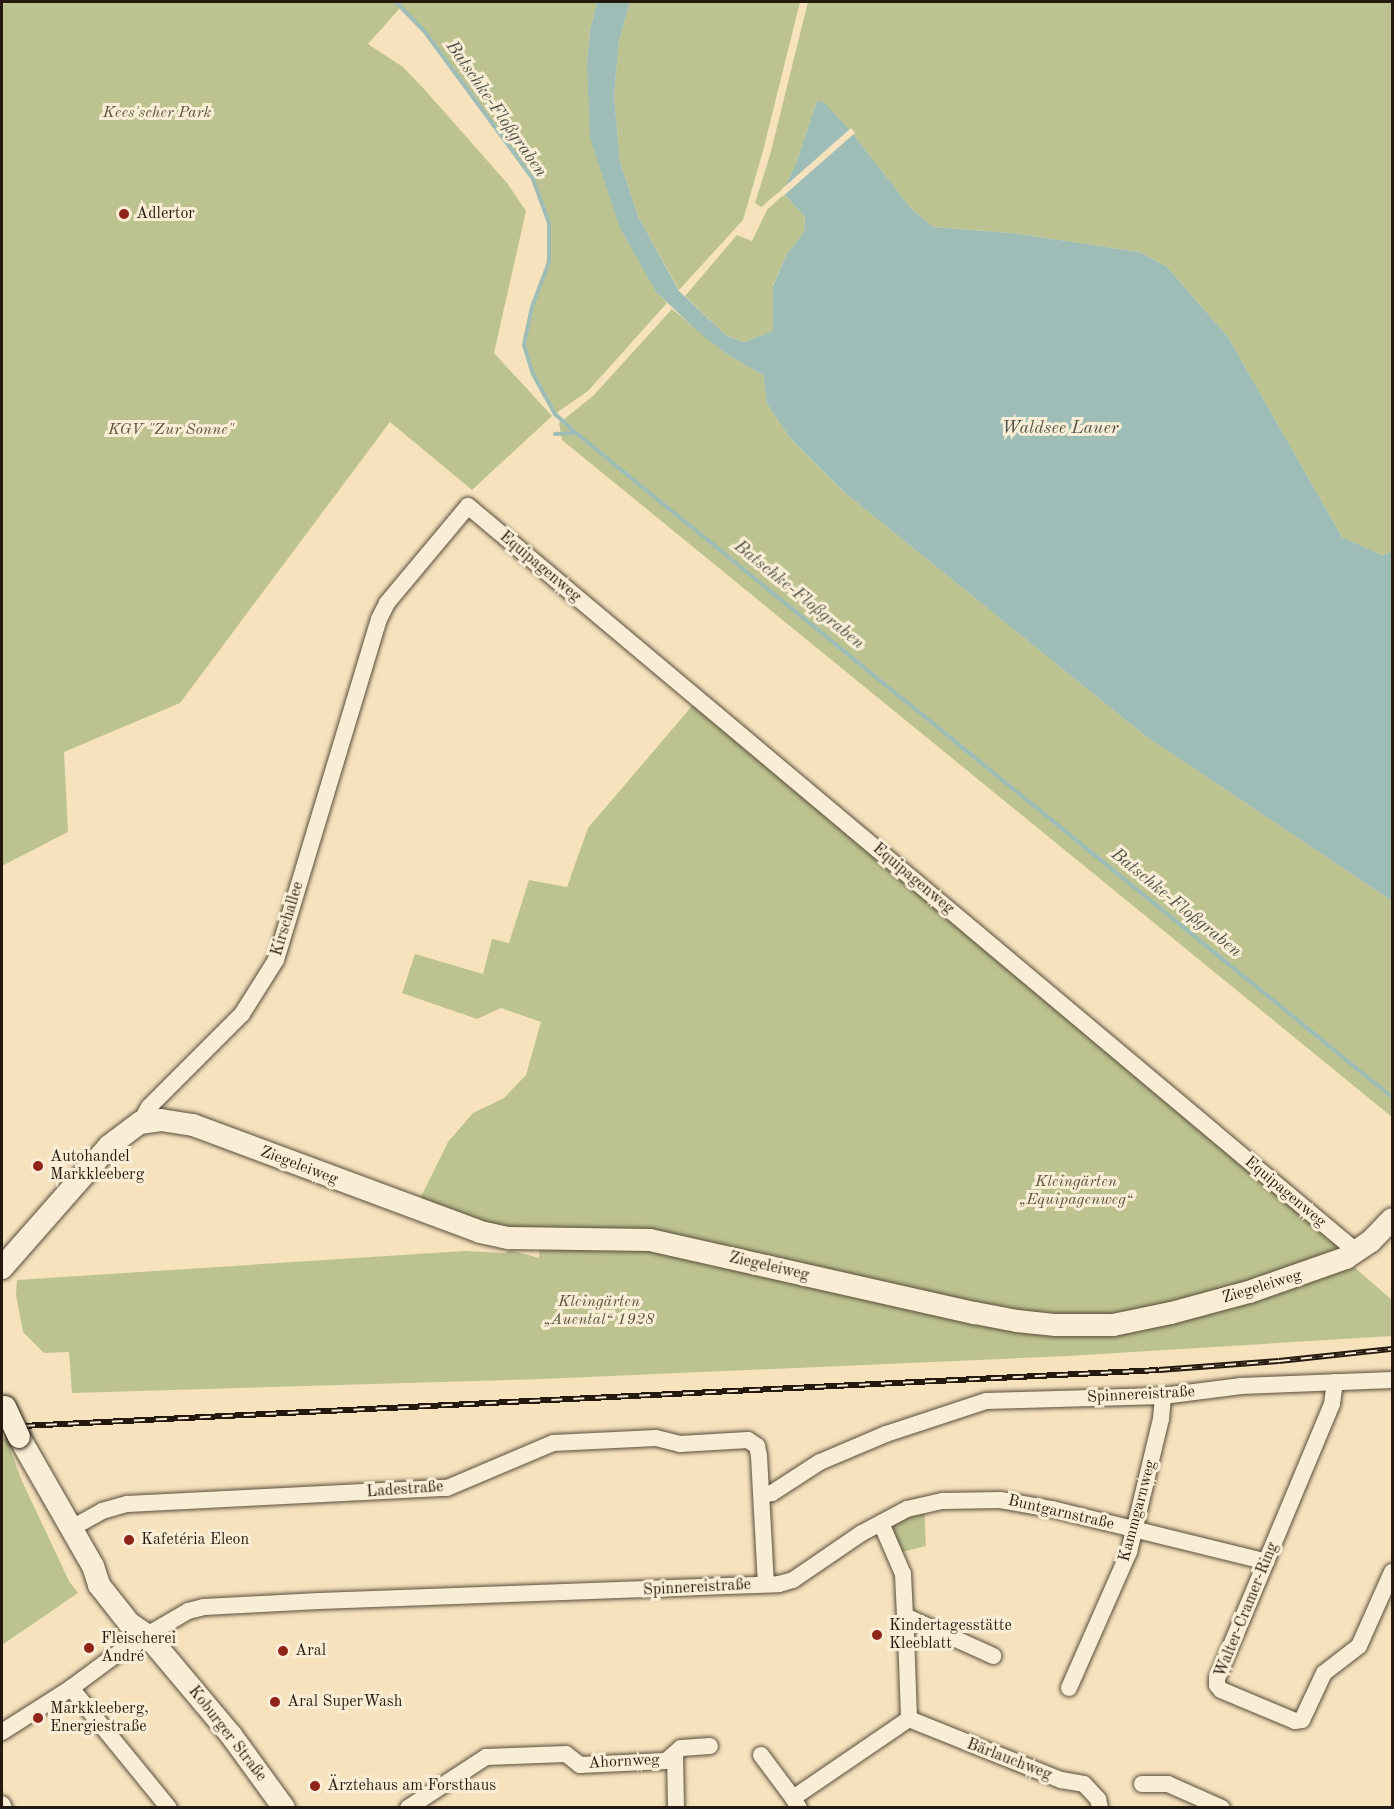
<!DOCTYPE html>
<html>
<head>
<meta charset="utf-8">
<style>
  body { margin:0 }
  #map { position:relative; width:1394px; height:1809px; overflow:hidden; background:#f6e3be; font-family:"Old Standard TT",serif }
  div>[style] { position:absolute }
  .green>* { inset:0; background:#bdc390 }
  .water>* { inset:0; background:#9dbdb6 }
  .pier>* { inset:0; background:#f6e3be }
  .stream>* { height:4px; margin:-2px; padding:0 2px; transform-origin:2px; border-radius:2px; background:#9dbdb6 }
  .roads { filter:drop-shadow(0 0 2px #594c3b) drop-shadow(0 0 2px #594c3b) }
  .street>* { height:16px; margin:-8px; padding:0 8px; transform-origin:8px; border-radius:8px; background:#f9edd5 }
  .secondary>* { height:22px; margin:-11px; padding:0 11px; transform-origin:11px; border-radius:11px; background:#f9edd5 }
  .rail>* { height:6px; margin-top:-3px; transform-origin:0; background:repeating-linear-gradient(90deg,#f9edd5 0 11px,#25190f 0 22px); box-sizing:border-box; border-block:2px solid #25190f }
  .bridges { filter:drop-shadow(0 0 2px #25190f) drop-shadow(0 0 2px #25190f) }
  .secondary-bridge>* { height:22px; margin:-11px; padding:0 11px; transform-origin:11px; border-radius:11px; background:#f9edd5 }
  .dots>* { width:16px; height:16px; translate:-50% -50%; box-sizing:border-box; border:3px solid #f9edd5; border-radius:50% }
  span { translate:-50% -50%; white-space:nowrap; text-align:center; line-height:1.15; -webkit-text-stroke:6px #f9edd5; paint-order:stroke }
  .park-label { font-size:16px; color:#5a543c; font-style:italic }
  .poi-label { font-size:16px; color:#25190f }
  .left { translate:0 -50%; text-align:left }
  .street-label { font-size:16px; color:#25190f }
  .water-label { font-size:18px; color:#4f5249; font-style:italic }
  .frame { position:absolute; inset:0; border:3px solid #25190f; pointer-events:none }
</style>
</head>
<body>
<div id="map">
  <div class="green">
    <i style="clip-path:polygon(2px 2px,597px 2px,590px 30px,587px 64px,656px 292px,667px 303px,588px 391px,555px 414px,533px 374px,524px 345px,532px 307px,549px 262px,548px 223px,533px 179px,425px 32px,400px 8px,368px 44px,403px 67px,425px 90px,507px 183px,526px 211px,494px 353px,552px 416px,472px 490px,390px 422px,180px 703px,64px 752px,68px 832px,2px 866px)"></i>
    <i style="clip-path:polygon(630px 2px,800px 2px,763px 151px,743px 220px,679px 290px,638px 216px,620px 161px,614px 96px,619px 41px)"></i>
    <i style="clip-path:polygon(808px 2px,1392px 2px,1392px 552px,1382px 555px,1342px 537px,1228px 337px,1167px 267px,1140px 252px,1013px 233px,933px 227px,910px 207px,853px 134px,817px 101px,797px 161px,785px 187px,761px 207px,755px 203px,770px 155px)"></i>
    <i style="clip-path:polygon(784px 194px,805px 217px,804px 232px,786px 255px,773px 285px,773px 331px,744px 342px,727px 336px,685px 296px,737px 235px,752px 241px,767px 210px)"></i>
    <i style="clip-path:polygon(672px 309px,728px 355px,763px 375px,767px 404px,790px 438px,844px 492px,1144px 735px,1392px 901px,1392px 1117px,562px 440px,559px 423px,593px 396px)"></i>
    <i style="clip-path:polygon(698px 699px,1353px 1254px,1083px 1326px,650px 1240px,545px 1238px,415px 1209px,448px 1142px,473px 1113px,504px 1098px,526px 1075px,541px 1022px,501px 1008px,477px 1019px,402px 993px,415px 954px,483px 974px,492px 939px,509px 943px,529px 880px,567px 887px,588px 828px)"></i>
    <i style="clip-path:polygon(621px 1245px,694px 1257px,1027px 1334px,1090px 1335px,1353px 1266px,1392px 1300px,1392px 1336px,1068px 1356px,543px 1379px,72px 1393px,69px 1352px,44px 1353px,23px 1332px,16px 1295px,17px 1280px,464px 1251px,506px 1253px,510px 1250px,539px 1258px,540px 1248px)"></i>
    <i style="clip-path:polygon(6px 1438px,22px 1481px,69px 1581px,78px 1593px,2px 1645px,2px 1439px)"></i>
    <i style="clip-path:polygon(924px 1505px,926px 1546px,894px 1554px,881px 1523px)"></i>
  </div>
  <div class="water">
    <i style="clip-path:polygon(597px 2px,630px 2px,619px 41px,614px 96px,620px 161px,638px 216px,679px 291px,727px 336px,744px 342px,773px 331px,773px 286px,786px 255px,804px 232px,805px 217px,784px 194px,785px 187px,797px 161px,817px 101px,824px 102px,853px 134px,910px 207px,933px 227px,1013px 233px,1140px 252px,1167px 267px,1228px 337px,1342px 537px,1382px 555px,1392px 552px,1392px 901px,1144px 735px,844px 492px,790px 438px,767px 404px,763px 375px,728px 355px,703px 336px,656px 292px,619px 226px,590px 138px,587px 64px,590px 30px)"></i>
  </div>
  <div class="pier">
    <i style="clip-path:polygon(851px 128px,855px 133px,782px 197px,782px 189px)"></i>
  </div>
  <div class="stream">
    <i style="left:396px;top:2px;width:42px;rotate:46deg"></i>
    <i style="left:425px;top:32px;width:182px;rotate:53.7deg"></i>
    <i style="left:533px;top:179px;width:47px;rotate:70deg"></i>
    <i style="left:549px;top:223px;width:39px;rotate:90deg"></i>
    <i style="left:549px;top:262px;width:48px;rotate:110.7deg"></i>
    <i style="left:532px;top:307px;width:39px;rotate:102deg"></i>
    <i style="left:524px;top:345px;width:30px;rotate:73deg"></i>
    <i style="left:533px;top:374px;width:46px;rotate:61.2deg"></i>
    <i style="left:555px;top:414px;width:28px;rotate:42deg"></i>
    <i style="left:576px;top:433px;width:1052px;rotate:39.14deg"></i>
    <i style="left:555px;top:434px;width:20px;rotate:-3deg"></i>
  </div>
  <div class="roads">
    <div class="street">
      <i style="left:140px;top:1123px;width:18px;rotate:-61deg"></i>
      <i style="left:149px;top:1107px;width:132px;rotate:-45deg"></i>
      <i style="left:242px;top:1014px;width:64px;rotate:-57.8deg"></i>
      <i style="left:276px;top:960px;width:356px;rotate:-73.2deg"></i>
      <i style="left:379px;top:619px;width:18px;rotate:-63deg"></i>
      <i style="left:387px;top:603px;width:126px;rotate:-50.1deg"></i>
      <i style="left:468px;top:506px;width:1153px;rotate:40deg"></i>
      <i style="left:1351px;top:1247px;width:7px;rotate:74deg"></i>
      <i style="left:1335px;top:1382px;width:22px;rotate:98deg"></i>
      <i style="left:1332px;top:1404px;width:298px;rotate:112.7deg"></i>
      <i style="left:1217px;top:1679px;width:6px;rotate:90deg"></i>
      <i style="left:1217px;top:1685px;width:6px;rotate:51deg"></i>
      <i style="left:1221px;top:1690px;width:80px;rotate:22.7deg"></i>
      <i style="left:1295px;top:1721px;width:7px;rotate:-8deg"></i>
      <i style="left:1302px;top:1720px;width:52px;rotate:-64.9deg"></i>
      <i style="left:1324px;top:1673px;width:44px;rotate:-37.6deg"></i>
      <i style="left:1359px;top:1646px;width:81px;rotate:-66deg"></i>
      <i style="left:762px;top:1495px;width:10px;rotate:-11deg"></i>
      <i style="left:772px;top:1493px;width:57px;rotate:-32.9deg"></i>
      <i style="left:820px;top:1462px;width:72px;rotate:-23deg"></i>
      <i style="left:886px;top:1434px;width:105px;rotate:-18.3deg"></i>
      <i style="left:986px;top:1401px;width:177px;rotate:-1.6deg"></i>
      <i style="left:1163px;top:1396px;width:79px;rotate:-7.3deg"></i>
      <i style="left:1241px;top:1386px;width:151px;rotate:-2.3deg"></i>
      <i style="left:881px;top:1523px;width:56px;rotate:66.7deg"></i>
      <i style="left:903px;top:1574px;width:42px;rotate:87.3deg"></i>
      <i style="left:905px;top:1616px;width:97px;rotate:24.4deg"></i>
      <i style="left:70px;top:1529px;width:37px;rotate:-29deg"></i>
      <i style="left:102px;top:1511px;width:26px;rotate:-16deg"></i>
      <i style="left:127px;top:1504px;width:320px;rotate:-2.9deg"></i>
      <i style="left:447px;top:1488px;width:115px;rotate:-23deg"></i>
      <i style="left:553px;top:1443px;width:103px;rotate:-2.8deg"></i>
      <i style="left:656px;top:1438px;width:25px;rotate:14deg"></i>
      <i style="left:680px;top:1444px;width:68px;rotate:-3.4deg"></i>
      <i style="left:748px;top:1440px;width:11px;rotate:34deg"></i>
      <i style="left:757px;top:1446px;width:10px;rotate:79deg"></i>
      <i style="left:759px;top:1456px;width:128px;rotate:86.9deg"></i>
      <i style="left:906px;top:1633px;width:86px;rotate:88deg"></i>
      <i style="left:71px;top:1688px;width:155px;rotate:50.8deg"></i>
      <i style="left:1069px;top:1688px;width:149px;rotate:-66.2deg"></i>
      <i style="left:1129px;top:1552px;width:137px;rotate:-76.5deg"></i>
      <i style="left:1161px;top:1419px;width:23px;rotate:-85deg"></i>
      <i style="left:2px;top:1732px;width:82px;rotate:-32.5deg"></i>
      <i style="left:71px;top:1688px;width:67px;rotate:-36.5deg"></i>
      <i style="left:125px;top:1648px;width:73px;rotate:-30.4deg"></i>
      <i style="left:188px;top:1611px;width:16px;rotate:-14deg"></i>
      <i style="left:204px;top:1607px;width:115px;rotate:-3deg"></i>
      <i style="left:319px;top:1601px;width:460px;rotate:-2.1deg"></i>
      <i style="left:779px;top:1584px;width:15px;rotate:-16deg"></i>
      <i style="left:793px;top:1580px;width:83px;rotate:-34.3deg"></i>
      <i style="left:862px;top:1533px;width:51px;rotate:-28.1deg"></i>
      <i style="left:907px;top:1509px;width:37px;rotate:-13deg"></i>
      <i style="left:943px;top:1501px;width:57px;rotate:-1deg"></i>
      <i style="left:1000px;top:1500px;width:53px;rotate:9.8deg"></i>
      <i style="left:1052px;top:1509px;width:221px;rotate:13.8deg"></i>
      <i style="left:675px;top:1754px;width:54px;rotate:88.9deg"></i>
      <i style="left:761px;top:1755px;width:54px;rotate:53.3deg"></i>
      <i style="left:1142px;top:1784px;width:26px"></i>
      <i style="left:1168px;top:1784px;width:59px;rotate:24deg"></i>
      <i style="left:2px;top:1804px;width:4px;rotate:63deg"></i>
      <i style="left:408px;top:1808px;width:93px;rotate:-33.2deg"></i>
      <i style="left:486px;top:1757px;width:80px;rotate:-2.1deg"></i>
      <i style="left:566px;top:1754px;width:18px;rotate:38deg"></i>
      <i style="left:580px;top:1765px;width:86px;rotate:-2.7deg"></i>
      <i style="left:666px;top:1761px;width:20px;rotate:-41deg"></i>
      <i style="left:681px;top:1748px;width:29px;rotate:-4deg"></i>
      <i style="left:799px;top:1808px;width:12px;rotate:-121deg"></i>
      <i style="left:793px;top:1798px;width:140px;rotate:-34.3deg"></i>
      <i style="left:909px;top:1719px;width:164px;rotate:21.9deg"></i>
      <i style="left:1061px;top:1780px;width:23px;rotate:10deg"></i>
      <i style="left:1084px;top:1784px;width:21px;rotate:47deg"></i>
      <i style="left:1098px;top:1799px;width:9px;rotate:77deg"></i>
    </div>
    <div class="secondary">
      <i style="left:2px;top:1268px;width:162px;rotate:-48.7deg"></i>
      <i style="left:109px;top:1146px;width:39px;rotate:-37deg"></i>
      <i style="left:140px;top:1123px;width:21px;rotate:-8deg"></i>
      <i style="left:161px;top:1120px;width:32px;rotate:9deg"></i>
      <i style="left:193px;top:1125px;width:306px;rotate:20.4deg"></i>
      <i style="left:480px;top:1232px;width:30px;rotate:12deg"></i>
      <i style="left:509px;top:1238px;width:141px;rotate:0.8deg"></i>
      <i style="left:650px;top:1240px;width:333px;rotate:12.7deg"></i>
      <i style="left:975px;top:1313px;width:43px;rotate:10.8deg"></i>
      <i style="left:1017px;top:1321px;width:39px;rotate:6deg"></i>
      <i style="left:1056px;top:1325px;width:57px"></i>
      <i style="left:1113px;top:1325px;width:59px;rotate:-11.7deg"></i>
      <i style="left:1171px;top:1313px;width:81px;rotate:-15.1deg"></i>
      <i style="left:1249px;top:1292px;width:103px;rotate:-19.3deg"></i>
      <i style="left:1346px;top:1258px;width:30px;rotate:-34deg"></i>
      <i style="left:1371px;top:1241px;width:30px;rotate:-46deg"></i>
      <i style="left:19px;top:1437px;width:149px;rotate:60.2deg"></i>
      <i style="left:93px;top:1566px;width:20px;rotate:72deg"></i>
      <i style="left:99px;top:1585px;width:48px;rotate:51.7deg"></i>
      <i style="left:129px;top:1623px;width:22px;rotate:34deg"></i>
      <i style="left:147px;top:1635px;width:131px;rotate:50deg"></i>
      <i style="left:231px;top:1735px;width:90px;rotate:54deg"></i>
    </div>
  </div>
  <div class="rail">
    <i style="left:2px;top:1427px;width:1158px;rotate:-2.82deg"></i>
    <i style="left:1159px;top:1370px;width:120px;rotate:-4.3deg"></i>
    <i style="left:1279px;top:1361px;width:114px;rotate:-6.1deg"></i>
  </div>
  <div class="bridges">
    <div class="secondary-bridge">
      <i style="left:5px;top:1407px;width:33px;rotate:65deg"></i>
    </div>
  </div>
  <div class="dots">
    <i style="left:124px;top:214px;background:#8f2418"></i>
    <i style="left:38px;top:1166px;background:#8f2418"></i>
    <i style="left:129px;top:1540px;background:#8f2418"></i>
    <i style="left:877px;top:1635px;background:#8f2418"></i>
    <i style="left:89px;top:1648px;background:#8f2418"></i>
    <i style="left:283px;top:1651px;background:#8f2418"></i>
    <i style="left:275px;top:1702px;background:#8f2418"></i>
    <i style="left:38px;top:1718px;background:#8f2418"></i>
    <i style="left:315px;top:1786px;background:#8f2418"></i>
  </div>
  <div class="park-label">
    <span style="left:157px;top:113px">Kees'scher Park</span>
    <span style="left:171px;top:430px">KGV "Zur Sonne"</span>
    <span style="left:1076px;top:1191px">Kleingärten<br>„Equipagenweg“</span>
    <span style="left:599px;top:1311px">Kleingärten<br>„Auental“ 1928</span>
  </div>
  <div class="poi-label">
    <span class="left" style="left:136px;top:214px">Adlertor</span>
    <span class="left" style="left:50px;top:1166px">Autohandel<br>Markkleeberg</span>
    <span class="left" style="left:141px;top:1540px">Kafetéria Eleon</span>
    <span class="left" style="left:889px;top:1635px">Kindertagesstätte<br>Kleeblatt</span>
    <span class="left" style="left:101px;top:1648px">Fleischerei<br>André</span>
    <span class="left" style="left:295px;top:1651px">Aral</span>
    <span class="left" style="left:287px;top:1702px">Aral SuperWash</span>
    <span class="left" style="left:50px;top:1718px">Markkleeberg,<br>Energiestraße</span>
    <span class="left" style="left:327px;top:1786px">Ärztehaus am Forsthaus</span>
  </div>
  <div class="street-label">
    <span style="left:540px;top:567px;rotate:40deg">Equipagenweg</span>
    <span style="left:913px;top:879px;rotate:40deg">Equipagenweg</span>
    <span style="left:288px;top:919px;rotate:-73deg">Kirschallee</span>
    <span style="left:299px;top:1166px;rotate:21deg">Ziegeleiweg</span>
    <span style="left:1285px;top:1192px;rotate:40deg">Equipagenweg</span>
    <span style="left:769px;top:1267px;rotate:13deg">Ziegeleiweg</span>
    <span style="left:1262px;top:1287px;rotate:-17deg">Ziegeleiweg</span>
    <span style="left:1141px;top:1395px;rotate:-3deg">Spinnereistraße</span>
    <span style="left:405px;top:1490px;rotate:-4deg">Ladestraße</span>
    <span style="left:1138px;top:1511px;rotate:-75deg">Kammgarnweg</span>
    <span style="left:1061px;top:1513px;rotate:13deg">Buntgarnstraße</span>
    <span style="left:697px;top:1588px;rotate:-3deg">Spinnereistraße</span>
    <span style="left:1247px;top:1610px;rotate:-68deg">Walter-Cramer-Ring</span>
    <span style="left:227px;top:1734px;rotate:52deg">Koburger Straße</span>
    <span style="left:1009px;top:1760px;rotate:21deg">Bärlauchweg</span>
    <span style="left:624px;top:1762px;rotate:-3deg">Ahornweg</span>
  </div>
  <div class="water-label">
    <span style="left:496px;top:109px;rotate:55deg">Batschke‐Floßgraben</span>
    <span style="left:1060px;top:428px">Waldsee Lauer</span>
    <span style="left:799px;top:595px;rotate:39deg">Batschke‐Floßgraben</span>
    <span style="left:1176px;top:903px;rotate:39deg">Batschke‐Floßgraben</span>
  </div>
  <div class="frame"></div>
</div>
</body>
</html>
